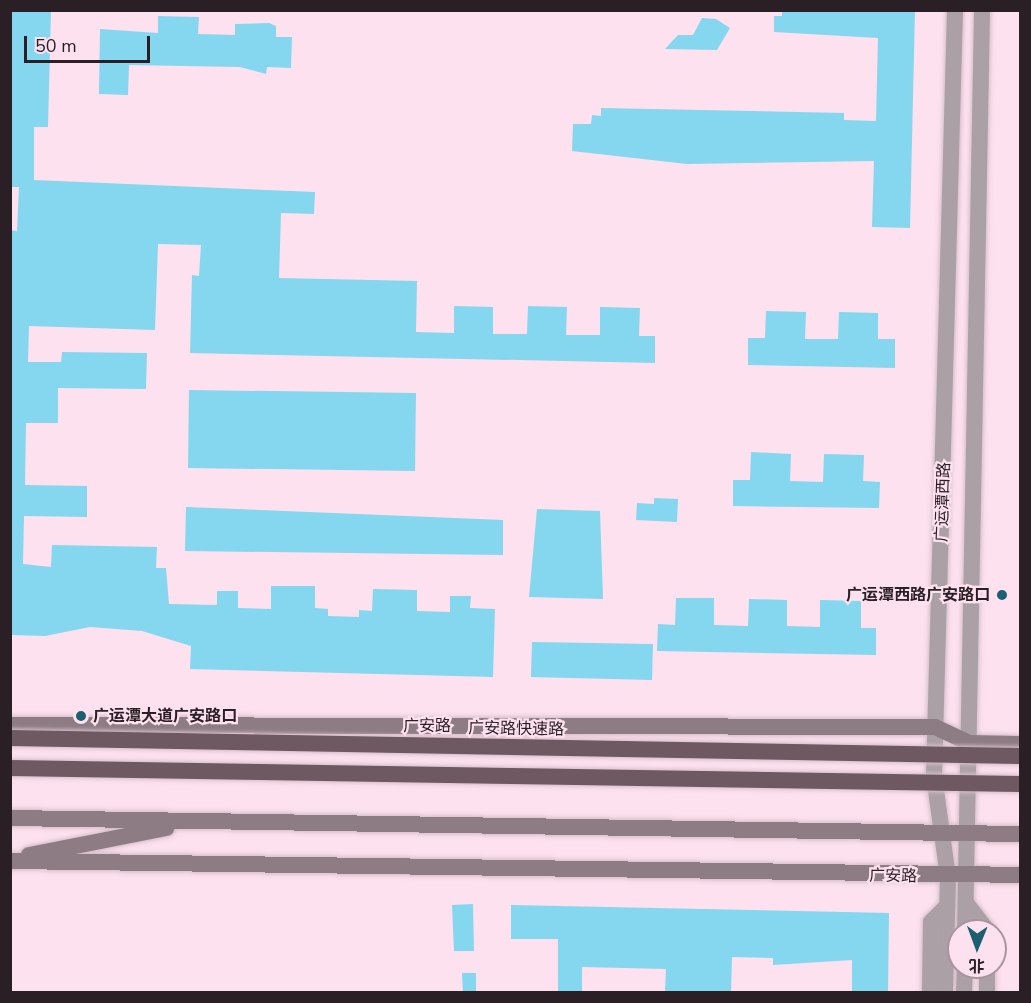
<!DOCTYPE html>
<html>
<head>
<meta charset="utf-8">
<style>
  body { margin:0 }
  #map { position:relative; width:1031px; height:1003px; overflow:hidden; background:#fde1ef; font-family:"Nunito Sans","Noto Sans SC",sans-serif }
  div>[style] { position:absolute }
  .building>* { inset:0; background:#84d7ef }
  .roads { filter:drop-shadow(0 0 2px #d7beca) drop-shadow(0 0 2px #d7beca) }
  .minor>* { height:16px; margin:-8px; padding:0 8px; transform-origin:8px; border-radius:8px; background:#aba0a5 }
  .tertiary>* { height:16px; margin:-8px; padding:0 8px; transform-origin:8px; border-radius:8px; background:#aba0a5 }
  .secondary>* { height:16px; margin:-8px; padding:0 8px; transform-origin:8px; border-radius:8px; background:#8d7c84 }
  .bridges { filter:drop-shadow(0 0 2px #d7beca) drop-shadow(0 0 2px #d7beca) }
  .trunk-bridge>* { height:16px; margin:-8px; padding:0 8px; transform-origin:8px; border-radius:8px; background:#6e5862 }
  .dots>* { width:16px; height:16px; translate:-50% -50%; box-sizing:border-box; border:3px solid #fde1ef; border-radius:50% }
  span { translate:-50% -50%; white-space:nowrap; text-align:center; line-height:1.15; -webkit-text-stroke:4.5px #fde1ef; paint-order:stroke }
  .street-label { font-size:16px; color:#291f24 }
  .poi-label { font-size:16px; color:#291f24; font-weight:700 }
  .right { translate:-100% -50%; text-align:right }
  .left { translate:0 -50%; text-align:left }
  .frame { position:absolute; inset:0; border:12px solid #291f24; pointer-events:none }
  .north { position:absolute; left:947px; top:919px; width:60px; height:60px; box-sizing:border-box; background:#fde1ef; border:2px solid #a8939e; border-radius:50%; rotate:181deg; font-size:16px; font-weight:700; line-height:24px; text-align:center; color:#291f24 }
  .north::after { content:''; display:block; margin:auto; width:21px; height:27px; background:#1a6071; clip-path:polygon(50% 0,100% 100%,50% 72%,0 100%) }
  .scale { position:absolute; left:24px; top:36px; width:126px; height:27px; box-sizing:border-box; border:3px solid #291f24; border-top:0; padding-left:8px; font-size:18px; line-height:21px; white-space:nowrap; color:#291f24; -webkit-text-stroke:4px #fde1ef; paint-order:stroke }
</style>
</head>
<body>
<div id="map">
  <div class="building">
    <i style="clip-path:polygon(10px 10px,51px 10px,48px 127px,34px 127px,34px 180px,315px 192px,314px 214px,281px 213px,279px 278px,417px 281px,416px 332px,454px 333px,454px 306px,493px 307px,493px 334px,527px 334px,528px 306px,567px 307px,566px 335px,600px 335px,600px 307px,640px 308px,639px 336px,655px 336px,655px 363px,190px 353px,192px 275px,199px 276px,201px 245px,158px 244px,155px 330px,29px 326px,28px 362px,61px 362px,62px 352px,147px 353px,146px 389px,58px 388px,58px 423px,26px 423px,25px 485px,87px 486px,87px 517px,24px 516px,23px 564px,51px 567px,52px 545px,157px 547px,156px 568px,166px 568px,169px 604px,217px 605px,217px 591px,238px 591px,238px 608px,271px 609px,271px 586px,315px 586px,315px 608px,328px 609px,328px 616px,359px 617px,359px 610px,372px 611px,373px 589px,417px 590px,417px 611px,450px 612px,450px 596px,471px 596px,470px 608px,495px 609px,493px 677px,190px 669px,191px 646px,142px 631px,90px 627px,45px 636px,10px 635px,10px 230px,17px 231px,19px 187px,10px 187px)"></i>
    <i style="clip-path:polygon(782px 10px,915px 10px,910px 228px,872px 227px,874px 161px,687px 164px,572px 151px,573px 124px,591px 124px,592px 115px,601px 116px,601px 108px,844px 113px,844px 120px,876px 121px,878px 38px,774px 32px,774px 16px,782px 16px)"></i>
    <i style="clip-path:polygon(158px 16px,199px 17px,198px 34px,235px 35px,235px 24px,269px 23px,276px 26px,276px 37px,292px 37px,291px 68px,267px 67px,266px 74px,240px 67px,129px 65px,128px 95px,99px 94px,100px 29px,158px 33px)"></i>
    <i style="clip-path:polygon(702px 18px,716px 19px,730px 28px,717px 50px,665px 49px,678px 35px,693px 35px)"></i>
    <i style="clip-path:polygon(766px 311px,806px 312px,805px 339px,838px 339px,839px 312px,878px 313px,878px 339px,895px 339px,895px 368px,748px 365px,748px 338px,765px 338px)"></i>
    <i style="clip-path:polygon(189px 390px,416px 393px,415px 471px,188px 468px)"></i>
    <i style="clip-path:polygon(751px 452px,791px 454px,790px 481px,823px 482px,824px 454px,864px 455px,863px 481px,880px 482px,879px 508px,733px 506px,733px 480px,750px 480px)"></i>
    <i style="clip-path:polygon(654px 498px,678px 499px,677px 522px,636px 520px,637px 503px,654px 504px)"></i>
    <i style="clip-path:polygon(186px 507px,503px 520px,503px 555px,185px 551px)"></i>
    <i style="clip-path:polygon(537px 509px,600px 511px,603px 599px,529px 597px)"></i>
    <i style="clip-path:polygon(676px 598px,714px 598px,714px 625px,748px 626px,749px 599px,787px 600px,787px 626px,820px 627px,820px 600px,861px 601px,861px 628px,876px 628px,876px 655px,657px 651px,658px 624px,675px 625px)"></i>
    <i style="clip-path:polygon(532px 642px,653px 644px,652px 680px,531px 677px)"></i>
    <i style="clip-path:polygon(473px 904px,474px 951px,454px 951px,452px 905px)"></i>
    <i style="clip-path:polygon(511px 905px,889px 913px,888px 993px,852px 993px,852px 960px,773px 965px,773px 958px,732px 957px,731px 993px,665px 993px,666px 969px,582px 967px,582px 993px,558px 993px,558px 939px,511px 939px)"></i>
    <i style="clip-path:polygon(462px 973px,476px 973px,476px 993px,463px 993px)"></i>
  </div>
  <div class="roads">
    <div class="minor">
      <i style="left:966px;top:903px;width:36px;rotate:52deg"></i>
      <i style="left:930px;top:992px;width:70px;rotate:-89.2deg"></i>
      <i style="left:931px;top:922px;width:23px;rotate:-45deg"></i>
      <i style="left:987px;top:992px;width:25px;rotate:-90deg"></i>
    </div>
    <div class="tertiary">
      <i style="left:965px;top:931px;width:921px;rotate:-88.94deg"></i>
      <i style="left:945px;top:992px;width:115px;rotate:-88.5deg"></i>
      <i style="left:948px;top:877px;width:102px;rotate:-97.9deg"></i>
      <i style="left:934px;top:776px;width:766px;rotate:-88.43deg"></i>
      <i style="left:964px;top:992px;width:25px;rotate:-88deg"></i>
    </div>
    <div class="secondary">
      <i style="left:10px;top:725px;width:925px;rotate:0.12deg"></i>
      <i style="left:935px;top:727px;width:38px;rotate:25deg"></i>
      <i style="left:969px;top:743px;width:51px;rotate:1.1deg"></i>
      <i style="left:10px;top:818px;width:1010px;rotate:0.91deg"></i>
      <i style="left:29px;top:855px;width:140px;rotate:-11.1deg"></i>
      <i style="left:10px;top:861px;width:1010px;rotate:0.79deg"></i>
    </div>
  </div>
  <div class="bridges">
    <div class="trunk-bridge">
      <i style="left:10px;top:738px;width:1010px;rotate:1.02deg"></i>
      <i style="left:10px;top:768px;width:1010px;rotate:0.91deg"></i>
    </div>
  </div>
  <div class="dots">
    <i style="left:1002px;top:595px;background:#1a6071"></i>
    <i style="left:81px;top:716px;background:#1a6071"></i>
  </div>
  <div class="street-label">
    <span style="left:943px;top:502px;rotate:-88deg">广运潭西路</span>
    <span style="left:427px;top:726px">广安路</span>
    <span style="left:516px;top:729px;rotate:1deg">广安路快速路</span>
    <span style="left:893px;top:876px;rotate:1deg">广安路</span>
  </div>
  <div class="poi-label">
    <span class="right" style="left:990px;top:595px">广运潭西路广安路口</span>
    <span class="left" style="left:93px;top:716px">广运潭大道广安路口</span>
  </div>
  <div class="frame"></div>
  <div class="north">北</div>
  <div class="scale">50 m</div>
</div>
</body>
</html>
